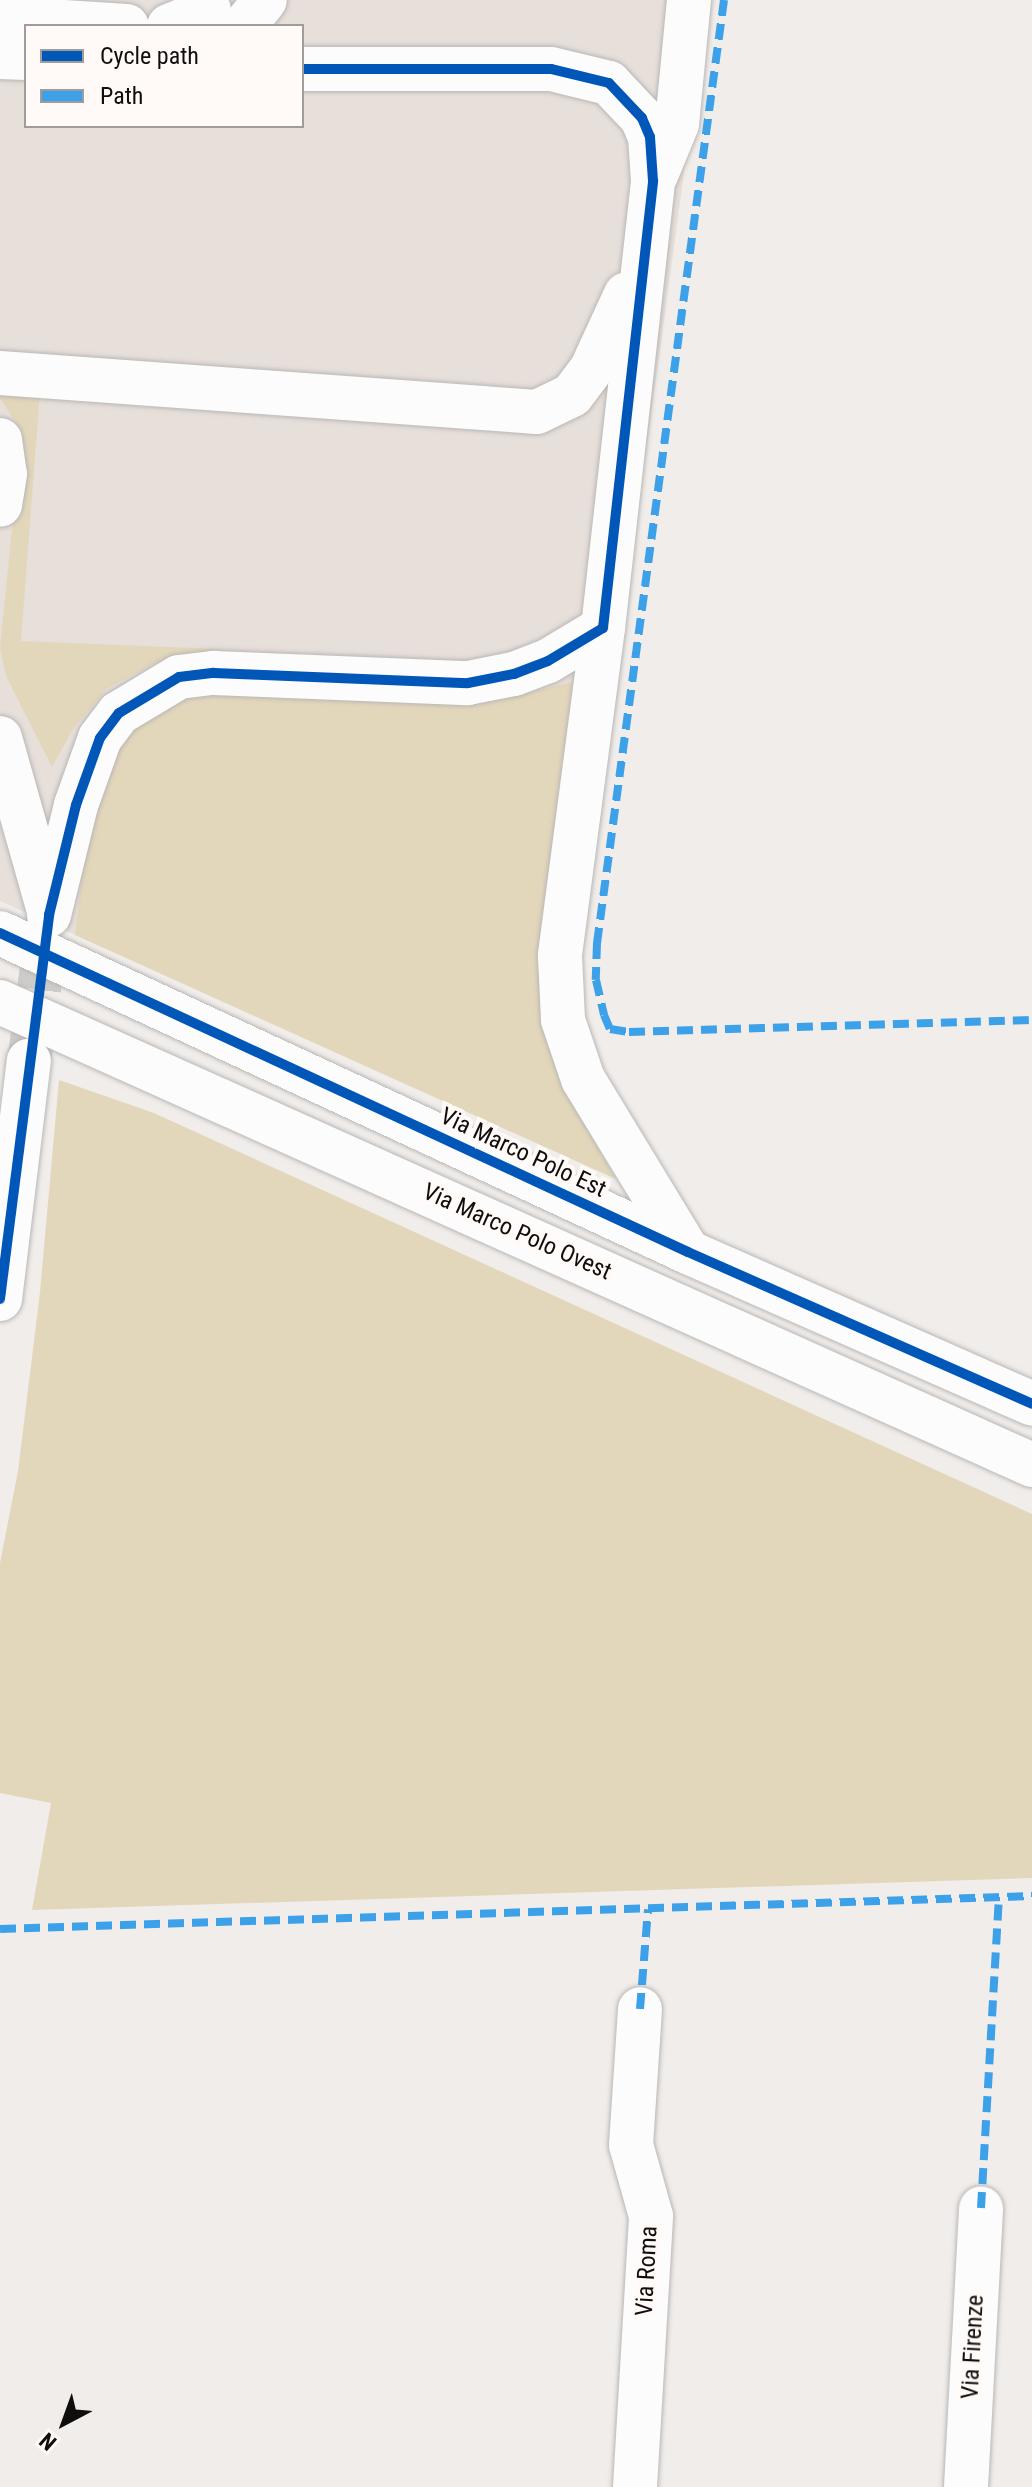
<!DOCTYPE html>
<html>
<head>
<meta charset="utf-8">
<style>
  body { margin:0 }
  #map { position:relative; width:1032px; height:2487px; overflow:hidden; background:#f0edeb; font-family:"Roboto Condensed",sans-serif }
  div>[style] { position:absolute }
  .built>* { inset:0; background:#e7dfda }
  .green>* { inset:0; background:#e3d7bb }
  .minor-tunnel>* { height:44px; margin-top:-22px; transform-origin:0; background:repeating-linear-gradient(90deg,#ceccca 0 44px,transparent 0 66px) }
  .roads { filter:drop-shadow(0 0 2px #b9b7b5) drop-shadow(0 0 2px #b9b7b5) }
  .minor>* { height:44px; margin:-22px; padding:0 22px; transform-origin:22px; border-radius:22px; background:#fdfcfc }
  .quiet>* { height:8px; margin-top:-4px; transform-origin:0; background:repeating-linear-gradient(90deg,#3da1e9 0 16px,transparent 0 24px) }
  .cycleway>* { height:10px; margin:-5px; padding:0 5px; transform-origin:5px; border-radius:5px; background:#0057b8 }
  span { translate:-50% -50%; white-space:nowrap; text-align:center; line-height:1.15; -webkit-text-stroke:8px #fffaf7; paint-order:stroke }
  .street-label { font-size:24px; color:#0f0e0d }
  .legend { position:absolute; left:24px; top:24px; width:280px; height:104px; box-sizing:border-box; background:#fffaf7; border:2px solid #9f9c99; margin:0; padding:10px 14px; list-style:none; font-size:24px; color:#0f0e0d }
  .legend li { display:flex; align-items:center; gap:16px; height:40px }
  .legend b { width:40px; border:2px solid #9f9c99 }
  .north { position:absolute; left:24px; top:2383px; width:80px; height:80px; -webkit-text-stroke:6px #fffaf7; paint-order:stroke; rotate:221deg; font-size:22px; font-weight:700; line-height:32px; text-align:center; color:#0f0e0d }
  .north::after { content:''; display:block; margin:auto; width:28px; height:36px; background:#0f0e0d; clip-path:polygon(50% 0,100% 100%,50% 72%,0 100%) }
</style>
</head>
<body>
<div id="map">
  <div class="built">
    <i style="clip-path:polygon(evenodd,0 0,700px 0,683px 180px,610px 718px,568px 713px,537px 962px,549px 1037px,571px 1100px,616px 1179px,0 901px,0 0,26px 26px,302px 26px,302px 126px,26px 126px,26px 26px)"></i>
  </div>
  <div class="green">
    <i style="clip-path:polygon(0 388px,40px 392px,21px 641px,218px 649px,157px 662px,106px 689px,73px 729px,52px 767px,6px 676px,0 647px,22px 432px,0 398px)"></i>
    <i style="clip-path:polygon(573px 682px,537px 962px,549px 1037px,571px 1100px,616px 1179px,75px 935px,87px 827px,119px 746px,150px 712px,190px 694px,501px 699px)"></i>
    <i style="clip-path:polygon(59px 1080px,154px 1113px,1032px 1514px,1032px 1878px,32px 1910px,51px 1803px,0 1793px,0 1563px,18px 1471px,40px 1292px)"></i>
  </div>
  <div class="minor-tunnel">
    <i style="left:30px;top:1055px;width:139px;rotate:-82.2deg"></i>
  </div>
  <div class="roads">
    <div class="minor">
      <i style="left:0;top:18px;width:127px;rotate:3.6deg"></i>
      <i style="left:169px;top:26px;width:43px;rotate:-21.8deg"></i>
      <i style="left:244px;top:26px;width:33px;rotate:-51deg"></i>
      <i style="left:0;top:57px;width:26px;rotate:2deg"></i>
      <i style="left:656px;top:175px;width:55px;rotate:-67.6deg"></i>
      <i style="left:677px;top:124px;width:125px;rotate:-84.5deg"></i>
      <i style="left:0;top:373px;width:538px;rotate:4.15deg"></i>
      <i style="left:537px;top:412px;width:39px;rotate:-26deg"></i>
      <i style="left:572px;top:395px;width:34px;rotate:-53deg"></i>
      <i style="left:592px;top:368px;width:81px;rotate:-65.3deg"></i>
      <i style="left:0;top:440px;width:34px;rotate:82deg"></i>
      <i style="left:5px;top:474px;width:31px;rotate:99deg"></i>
      <i style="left:603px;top:628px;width:331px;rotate:97.5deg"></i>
      <i style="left:560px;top:956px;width:64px;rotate:87.3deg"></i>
      <i style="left:563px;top:1020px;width:62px;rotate:71.3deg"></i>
      <i style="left:583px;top:1079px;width:202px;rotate:58.7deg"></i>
      <i style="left:0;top:738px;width:177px;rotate:74.2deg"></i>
      <i style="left:49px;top:915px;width:113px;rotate:-76.2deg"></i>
      <i style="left:76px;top:805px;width:71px;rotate:-70.3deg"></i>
      <i style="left:100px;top:738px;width:31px;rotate:-53deg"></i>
      <i style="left:119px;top:713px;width:70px;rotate:-31deg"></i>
      <i style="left:179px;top:677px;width:35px;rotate:-7deg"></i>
      <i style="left:214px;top:673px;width:254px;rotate:2.3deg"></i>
      <i style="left:468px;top:683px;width:47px;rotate:-11.1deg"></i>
      <i style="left:514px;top:674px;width:36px;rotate:-21deg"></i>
      <i style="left:548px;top:661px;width:64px;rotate:-31deg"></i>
      <i style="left:603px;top:628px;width:450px;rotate:-83.6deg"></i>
      <i style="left:653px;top:181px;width:44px;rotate:-93.9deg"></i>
      <i style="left:650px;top:137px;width:21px;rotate:-113deg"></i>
      <i style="left:642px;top:118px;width:48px;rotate:-133.3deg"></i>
      <i style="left:609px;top:83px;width:60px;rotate:-166.4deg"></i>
      <i style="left:551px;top:69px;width:249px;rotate:180deg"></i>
      <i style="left:0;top:933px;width:758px;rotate:24.88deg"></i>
      <i style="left:688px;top:1252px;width:376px;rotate:23.8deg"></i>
      <i style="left:0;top:1002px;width:1131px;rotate:24.16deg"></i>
      <i style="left:0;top:1299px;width:240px;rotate:-83.1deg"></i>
      <i style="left:635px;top:2487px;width:271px;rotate:-86.6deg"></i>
      <i style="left:651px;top:2216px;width:74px;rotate:-105.7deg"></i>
      <i style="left:631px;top:2145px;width:136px;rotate:-86.2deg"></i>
      <i style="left:966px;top:2487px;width:279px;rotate:-86.9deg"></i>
    </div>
  </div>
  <div class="quiet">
    <i style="left:724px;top:0;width:952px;rotate:97.67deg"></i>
    <i style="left:597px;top:943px;width:37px;rotate:92deg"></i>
    <i style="left:596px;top:980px;width:36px;rotate:77deg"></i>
    <i style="left:604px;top:1015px;width:15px;rotate:67deg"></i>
    <i style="left:610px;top:1029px;width:19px;rotate:9deg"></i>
    <i style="left:629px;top:1032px;width:403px;rotate:-1.7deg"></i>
    <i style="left:0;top:1929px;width:1033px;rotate:-1.83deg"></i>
    <i style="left:640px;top:2009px;width:100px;rotate:-85.4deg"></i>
    <i style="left:981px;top:2208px;width:311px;rotate:-86.7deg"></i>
  </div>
  <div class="cycleway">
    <i style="left:0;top:933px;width:758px;rotate:24.88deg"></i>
    <i style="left:688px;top:1252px;width:376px;rotate:23.8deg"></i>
    <i style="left:0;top:1299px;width:387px;rotate:-82.7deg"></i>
    <i style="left:49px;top:915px;width:113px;rotate:-76.2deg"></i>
    <i style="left:76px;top:805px;width:71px;rotate:-70.3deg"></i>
    <i style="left:100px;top:738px;width:31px;rotate:-53deg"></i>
    <i style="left:119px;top:713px;width:70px;rotate:-31deg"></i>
    <i style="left:179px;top:677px;width:35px;rotate:-7deg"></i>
    <i style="left:214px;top:673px;width:254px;rotate:2.3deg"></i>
    <i style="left:468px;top:683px;width:47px;rotate:-11.1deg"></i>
    <i style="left:514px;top:674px;width:36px;rotate:-21deg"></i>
    <i style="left:548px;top:661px;width:64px;rotate:-31deg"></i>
    <i style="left:603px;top:628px;width:450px;rotate:-83.6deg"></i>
    <i style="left:653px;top:181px;width:44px;rotate:-93.9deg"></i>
    <i style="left:650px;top:137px;width:21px;rotate:-113deg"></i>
    <i style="left:642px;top:118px;width:48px;rotate:-133.3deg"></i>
    <i style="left:609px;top:83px;width:60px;rotate:-166.4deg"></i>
    <i style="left:551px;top:69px;width:249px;rotate:180deg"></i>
  </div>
  <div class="street-label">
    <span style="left:523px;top:1153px;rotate:25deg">Via Marco Polo Est</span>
    <span style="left:517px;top:1232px;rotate:24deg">Via Marco Polo Ovest</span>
    <span style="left:647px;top:2271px;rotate:-87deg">Via Roma</span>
    <span style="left:973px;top:2347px;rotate:-87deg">Via Firenze</span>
  </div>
  <ul class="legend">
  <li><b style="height:10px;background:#0057b8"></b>Cycle path</li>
  <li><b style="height:10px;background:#3da1e9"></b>Path</li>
  </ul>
  <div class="north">N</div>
</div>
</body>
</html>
